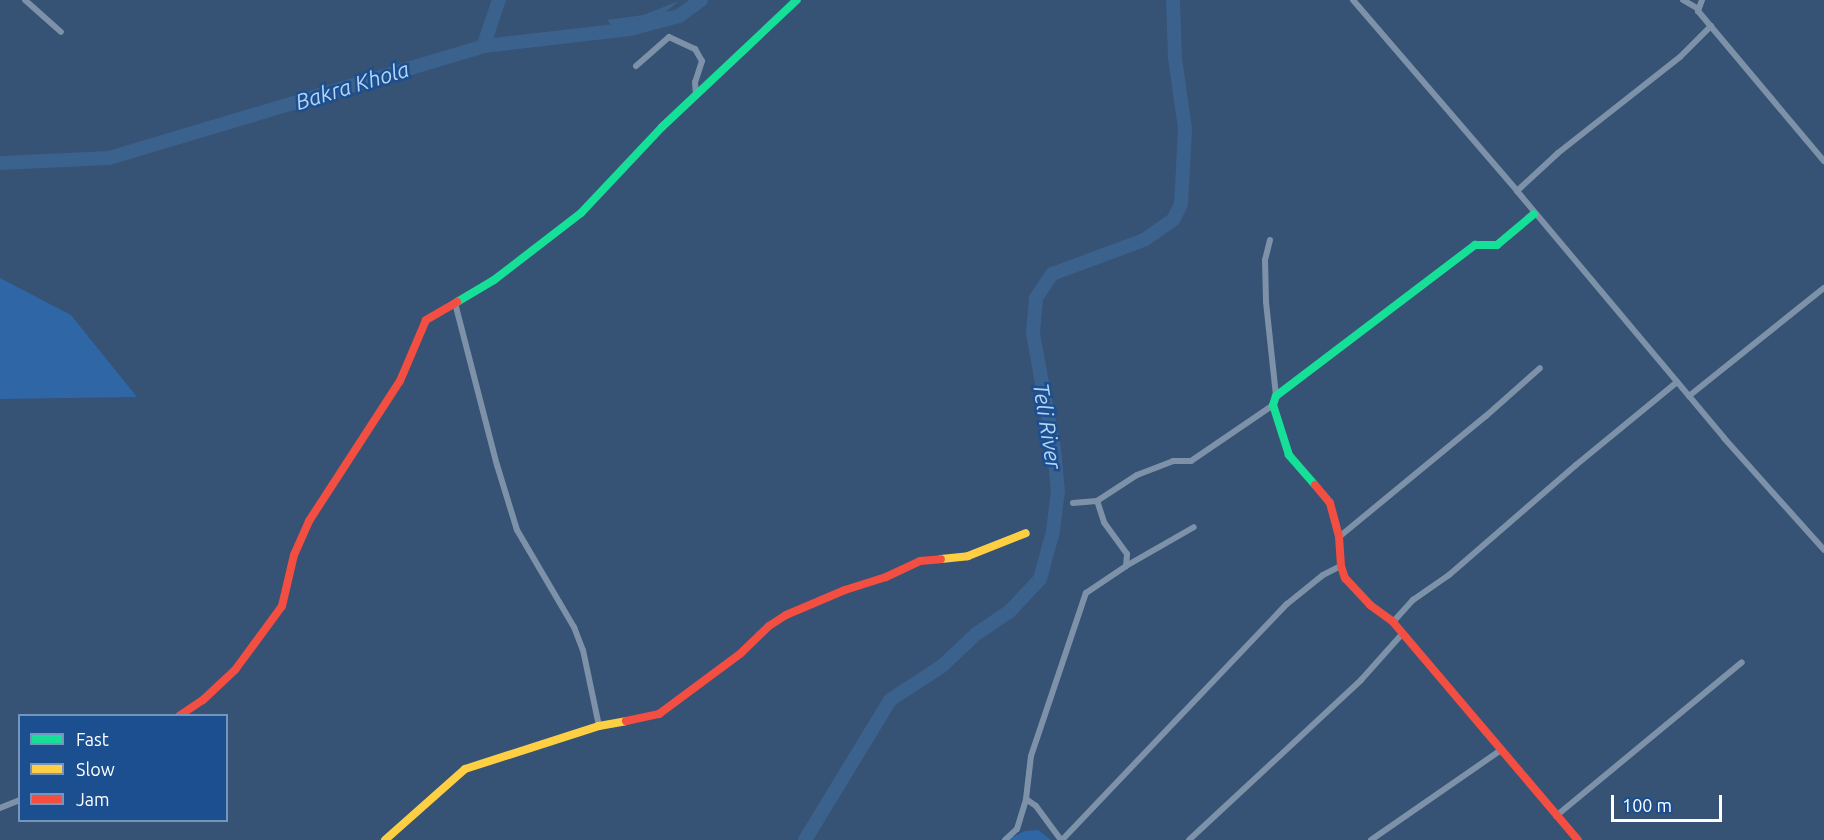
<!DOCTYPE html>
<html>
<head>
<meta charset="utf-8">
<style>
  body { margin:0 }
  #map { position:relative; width:1824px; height:840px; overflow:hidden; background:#365274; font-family:Ubuntu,sans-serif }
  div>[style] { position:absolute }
  .green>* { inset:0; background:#2f66a5 }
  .water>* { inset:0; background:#3b618d }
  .river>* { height:14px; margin:-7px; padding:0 7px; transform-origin:7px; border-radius:7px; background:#3b618d }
  .street>* { height:6px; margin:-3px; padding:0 3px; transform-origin:3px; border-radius:3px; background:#7d92a8 }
  .fast>* { height:8px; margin:-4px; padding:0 4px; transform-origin:4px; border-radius:4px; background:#16e098 }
  .slow>* { height:8px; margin:-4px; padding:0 4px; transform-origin:4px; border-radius:4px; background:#ffcf43 }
  .jam>* { height:8px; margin:-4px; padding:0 4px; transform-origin:4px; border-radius:4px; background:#f24e42 }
  span { translate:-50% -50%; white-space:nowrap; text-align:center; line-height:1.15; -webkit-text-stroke:5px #1b4f8f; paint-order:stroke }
  .water-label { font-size:22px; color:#b5d3f5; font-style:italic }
  .legend { position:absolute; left:18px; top:714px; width:210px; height:108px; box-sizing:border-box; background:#1b4f8f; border:2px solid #7695bc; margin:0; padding:8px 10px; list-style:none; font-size:18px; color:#fff }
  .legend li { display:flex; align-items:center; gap:12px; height:30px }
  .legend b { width:30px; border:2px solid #7695bc }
  .scale { position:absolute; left:1611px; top:795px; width:111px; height:27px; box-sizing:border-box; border:3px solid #fff; border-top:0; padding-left:8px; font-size:18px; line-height:21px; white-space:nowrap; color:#fff; -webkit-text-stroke:4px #1b4f8f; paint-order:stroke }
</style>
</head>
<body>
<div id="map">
  <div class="green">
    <i style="clip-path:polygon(0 278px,71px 315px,137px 397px,0 399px)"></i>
    <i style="clip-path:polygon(1038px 830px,1051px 840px,1006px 840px,1025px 831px)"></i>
  </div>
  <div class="water">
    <i style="clip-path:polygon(679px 1px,639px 34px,621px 37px,607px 20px,643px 15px)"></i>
  </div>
  <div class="river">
    <i style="left:484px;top:44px;width:46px;rotate:-71.2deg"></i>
    <i style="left:0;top:163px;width:109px;rotate:-2.6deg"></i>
    <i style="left:109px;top:158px;width:391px;rotate:-16.6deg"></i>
    <i style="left:484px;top:46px;width:147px;rotate:-6.6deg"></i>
    <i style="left:630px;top:29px;width:51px;rotate:-14.9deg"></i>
    <i style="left:679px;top:16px;width:27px;rotate:-36deg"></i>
    <i style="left:805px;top:840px;width:164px;rotate:-58.7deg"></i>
    <i style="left:890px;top:700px;width:62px;rotate:-33.2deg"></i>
    <i style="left:942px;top:666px;width:47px;rotate:-43.3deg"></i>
    <i style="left:976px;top:634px;width:40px;rotate:-34deg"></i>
    <i style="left:1009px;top:612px;width:45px;rotate:-46.8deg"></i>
    <i style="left:1040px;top:579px;width:50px;rotate:-74.8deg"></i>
    <i style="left:1053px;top:531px;width:39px;rotate:-83deg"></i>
    <i style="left:1058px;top:492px;width:43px;rotate:-95.3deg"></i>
    <i style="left:1054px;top:449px;width:118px;rotate:-100.3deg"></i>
    <i style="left:1033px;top:333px;width:35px;rotate:-85deg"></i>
    <i style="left:1036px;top:298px;width:29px;rotate:-56deg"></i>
    <i style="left:1052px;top:274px;width:98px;rotate:-20.3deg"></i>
    <i style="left:1144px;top:240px;width:35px;rotate:-35deg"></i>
    <i style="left:1173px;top:220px;width:18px;rotate:-63deg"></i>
    <i style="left:1181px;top:204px;width:75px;rotate:-86.9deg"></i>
    <i style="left:1185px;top:129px;width:72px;rotate:-98deg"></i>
    <i style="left:1175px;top:58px;width:58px;rotate:-92deg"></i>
  </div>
  <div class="street">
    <i style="left:25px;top:0;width:48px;rotate:41.6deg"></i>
    <i style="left:1353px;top:0;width:252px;rotate:49.3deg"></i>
    <i style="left:1517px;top:191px;width:322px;rotate:50deg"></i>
    <i style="left:1724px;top:438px;width:150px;rotate:48.2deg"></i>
    <i style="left:1683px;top:0;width:16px;rotate:30deg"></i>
    <i style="left:1702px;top:0;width:12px;rotate:110deg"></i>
    <i style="left:1698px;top:11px;width:196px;rotate:50deg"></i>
    <i style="left:636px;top:66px;width:44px;rotate:-41.3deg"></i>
    <i style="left:669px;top:37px;width:29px;rotate:25deg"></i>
    <i style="left:695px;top:49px;width:14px;rotate:60deg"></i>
    <i style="left:702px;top:61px;width:22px;rotate:108deg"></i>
    <i style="left:695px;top:82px;width:13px;rotate:86deg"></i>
    <i style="left:1517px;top:191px;width:56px;rotate:-42.8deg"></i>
    <i style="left:1558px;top:153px;width:155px;rotate:-38.2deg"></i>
    <i style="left:1680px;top:57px;width:44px;rotate:-45deg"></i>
    <i style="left:1270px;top:240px;width:21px;rotate:104deg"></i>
    <i style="left:1265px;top:260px;width:42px;rotate:88.6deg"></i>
    <i style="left:1266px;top:302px;width:95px;rotate:83.9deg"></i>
    <i style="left:455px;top:303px;width:167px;rotate:75.5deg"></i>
    <i style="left:497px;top:465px;width:68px;rotate:72.9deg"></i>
    <i style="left:517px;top:530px;width:113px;rotate:59.6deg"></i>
    <i style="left:574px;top:627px;width:25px;rotate:69deg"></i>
    <i style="left:583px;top:650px;width:78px;rotate:78.1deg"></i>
    <i style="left:1689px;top:396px;width:173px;rotate:-38.7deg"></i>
    <i style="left:1073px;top:503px;width:24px;rotate:-5deg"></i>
    <i style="left:1097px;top:501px;width:48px;rotate:-33deg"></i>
    <i style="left:1137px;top:475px;width:39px;rotate:-21deg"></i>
    <i style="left:1173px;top:461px;width:18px"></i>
    <i style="left:1191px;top:461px;width:99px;rotate:-34.3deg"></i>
    <i style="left:1339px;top:537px;width:190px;rotate:-39.5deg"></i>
    <i style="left:1486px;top:416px;width:72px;rotate:-41.6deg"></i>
    <i style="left:1126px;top:566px;width:78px;rotate:-29.8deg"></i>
    <i style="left:1393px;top:622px;width:30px;rotate:-48deg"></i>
    <i style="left:1413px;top:600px;width:44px;rotate:-34.8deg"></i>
    <i style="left:1449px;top:575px;width:168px;rotate:-40.9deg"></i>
    <i style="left:1576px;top:465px;width:131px;rotate:-39.4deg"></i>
    <i style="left:1026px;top:799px;width:43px;rotate:-83.4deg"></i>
    <i style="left:1031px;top:756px;width:172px;rotate:-71.4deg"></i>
    <i style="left:1086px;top:593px;width:48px;rotate:-34deg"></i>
    <i style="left:1126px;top:566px;width:12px;rotate:-85deg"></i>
    <i style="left:1127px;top:554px;width:39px;rotate:-126deg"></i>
    <i style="left:1104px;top:522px;width:22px;rotate:-108deg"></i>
    <i style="left:0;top:808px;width:22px;rotate:-22deg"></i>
    <i style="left:1556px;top:816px;width:241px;rotate:-39.6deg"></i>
    <i style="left:1005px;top:840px;width:16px;rotate:-43deg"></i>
    <i style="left:1017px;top:829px;width:31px;rotate:-73deg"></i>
    <i style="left:1026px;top:799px;width:12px;rotate:35deg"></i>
    <i style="left:1036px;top:806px;width:42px;rotate:53.7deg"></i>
    <i style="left:1062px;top:840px;width:326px;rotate:-46.4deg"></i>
    <i style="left:1287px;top:604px;width:46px;rotate:-38.9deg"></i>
    <i style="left:1323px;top:575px;width:20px;rotate:-27deg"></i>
    <i style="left:1189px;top:840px;width:235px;rotate:-42.9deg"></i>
    <i style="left:1361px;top:680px;width:63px;rotate:-48.2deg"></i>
    <i style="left:1371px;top:840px;width:158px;rotate:-34.7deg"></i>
  </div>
  <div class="fast">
    <i style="left:457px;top:302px;width:43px;rotate:-30.7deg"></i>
    <i style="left:494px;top:280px;width:110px;rotate:-37.6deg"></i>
    <i style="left:581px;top:213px;width:118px;rotate:-46.7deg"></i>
    <i style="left:662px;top:127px;width:185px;rotate:-43.3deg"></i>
    <i style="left:1315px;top:485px;width:40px;rotate:-131deg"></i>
    <i style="left:1289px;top:455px;width:52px;rotate:-107.7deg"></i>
    <i style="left:1273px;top:405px;width:9px;rotate:-72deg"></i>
    <i style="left:1276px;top:396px;width:250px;rotate:-37.2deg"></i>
    <i style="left:1475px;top:245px;width:22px"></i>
    <i style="left:1497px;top:245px;width:48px;rotate:-40deg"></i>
  </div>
  <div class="slow">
    <i style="left:941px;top:559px;width:27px;rotate:-6deg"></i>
    <i style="left:968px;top:556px;width:62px;rotate:-21.6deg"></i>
    <i style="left:385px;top:840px;width:107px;rotate:-41.6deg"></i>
    <i style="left:465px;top:769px;width:141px;rotate:-17.8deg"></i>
    <i style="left:599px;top:726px;width:27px;rotate:-10deg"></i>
  </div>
  <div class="jam">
    <i style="left:1315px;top:485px;width:23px;rotate:50deg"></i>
    <i style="left:1330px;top:503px;width:35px;rotate:75deg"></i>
    <i style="left:1339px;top:537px;width:29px;rotate:86deg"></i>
    <i style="left:1341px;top:566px;width:13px;rotate:72deg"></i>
    <i style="left:1345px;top:578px;width:37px;rotate:47deg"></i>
    <i style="left:1370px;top:605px;width:29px;rotate:36deg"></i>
    <i style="left:1393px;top:622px;width:286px;rotate:49.7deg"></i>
    <i style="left:179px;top:716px;width:29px;rotate:-34deg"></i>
    <i style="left:203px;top:700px;width:44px;rotate:-43.2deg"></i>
    <i style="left:235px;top:670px;width:79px;rotate:-53.7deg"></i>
    <i style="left:282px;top:606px;width:52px;rotate:-76.8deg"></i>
    <i style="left:294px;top:555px;width:37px;rotate:-66deg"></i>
    <i style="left:309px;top:521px;width:167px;rotate:-57deg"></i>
    <i style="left:400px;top:381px;width:66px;rotate:-66.9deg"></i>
    <i style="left:426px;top:320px;width:36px;rotate:-30deg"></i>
    <i style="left:626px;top:721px;width:34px;rotate:-12deg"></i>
    <i style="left:659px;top:714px;width:102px;rotate:-36.6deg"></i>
    <i style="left:741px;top:653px;width:39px;rotate:-44deg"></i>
    <i style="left:769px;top:626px;width:20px;rotate:-33deg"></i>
    <i style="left:786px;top:615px;width:64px;rotate:-23deg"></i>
    <i style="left:845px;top:590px;width:43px;rotate:-17.6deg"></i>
    <i style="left:886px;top:577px;width:38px;rotate:-25deg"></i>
    <i style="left:920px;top:561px;width:21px;rotate:-5deg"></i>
  </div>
  <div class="water-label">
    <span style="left:352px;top:85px;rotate:-17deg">Bakra Khola</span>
    <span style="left:1048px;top:426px;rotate:81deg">Teli River</span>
  </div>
  <ul class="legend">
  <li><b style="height:8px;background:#16e098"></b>Fast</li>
  <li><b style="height:8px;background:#ffcf43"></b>Slow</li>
  <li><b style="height:8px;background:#f24e42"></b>Jam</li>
  </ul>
  <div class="scale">100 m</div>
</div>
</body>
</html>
